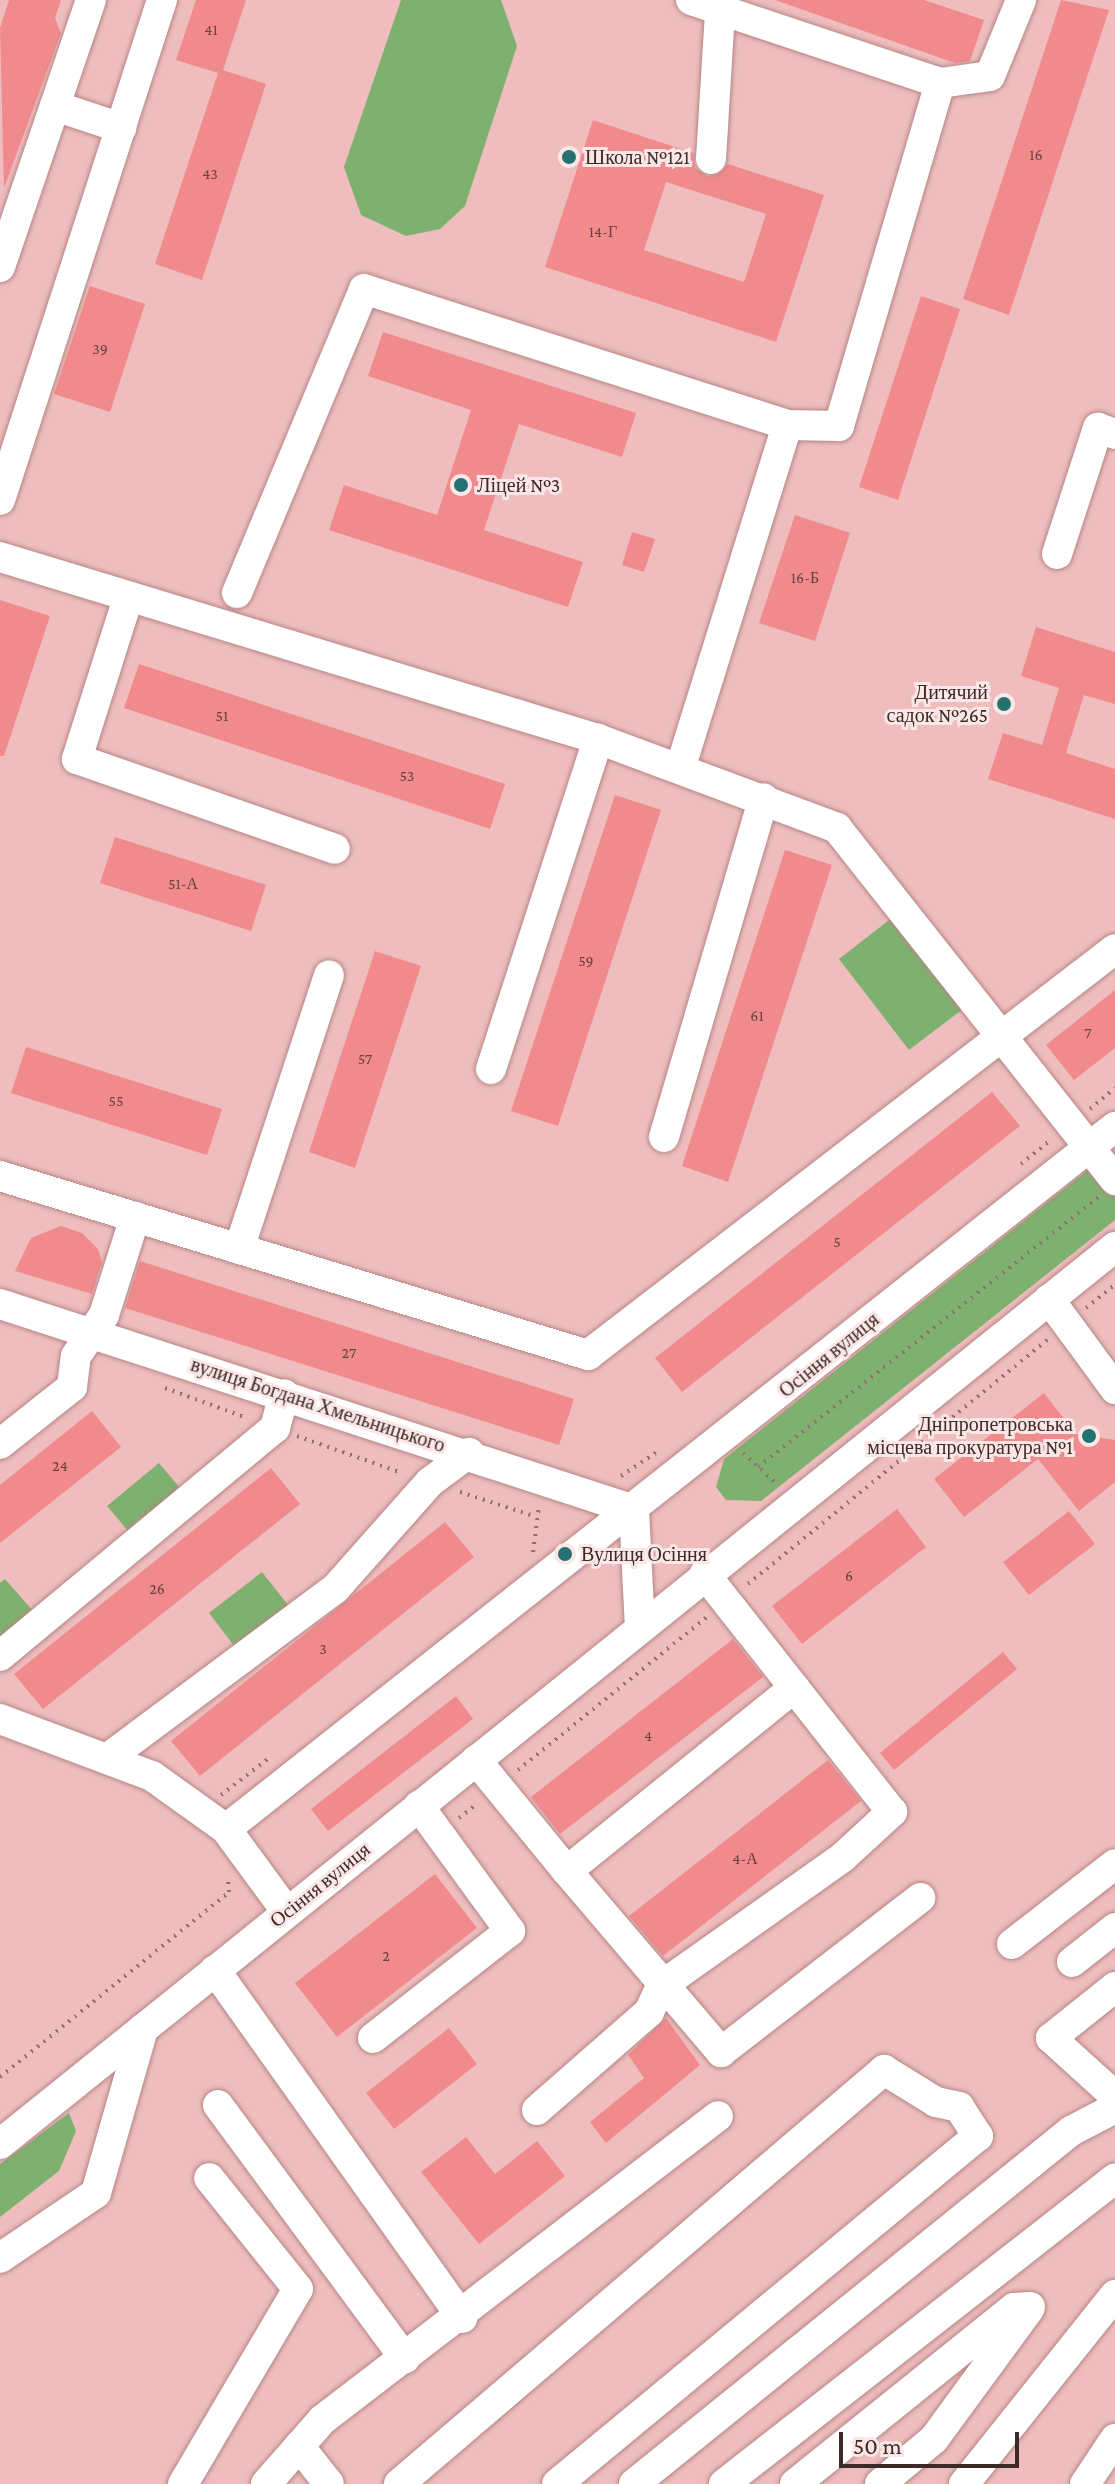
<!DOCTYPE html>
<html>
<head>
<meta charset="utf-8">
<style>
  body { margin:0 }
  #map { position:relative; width:1115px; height:2484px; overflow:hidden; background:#efbdbd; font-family:"Crimson Pro",serif }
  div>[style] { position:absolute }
  .green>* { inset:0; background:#7eb16f }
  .building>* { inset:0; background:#f18a8d }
  .path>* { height:4px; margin-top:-2px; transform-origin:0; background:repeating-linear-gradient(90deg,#927070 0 2px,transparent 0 8px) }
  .roads { filter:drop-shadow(0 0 2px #b58686) drop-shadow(0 0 2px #b58686) }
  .minor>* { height:30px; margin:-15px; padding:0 15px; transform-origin:15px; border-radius:15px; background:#fff }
  .dots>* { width:22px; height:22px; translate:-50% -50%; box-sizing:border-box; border:4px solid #fbe7e6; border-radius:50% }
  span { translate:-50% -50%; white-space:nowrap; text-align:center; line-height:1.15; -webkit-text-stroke:6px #fbe7e6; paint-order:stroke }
  .number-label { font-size:16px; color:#694142 }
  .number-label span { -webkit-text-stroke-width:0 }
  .poi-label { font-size:20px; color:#3c2929 }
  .left { translate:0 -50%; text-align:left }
  .right { translate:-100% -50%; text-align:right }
  .street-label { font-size:20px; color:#3c2929 }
  .scale { position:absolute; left:839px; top:2432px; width:180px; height:36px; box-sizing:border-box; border:4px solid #3c2929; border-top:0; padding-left:10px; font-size:24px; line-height:28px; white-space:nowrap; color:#3c2929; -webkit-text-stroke:6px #fbe7e6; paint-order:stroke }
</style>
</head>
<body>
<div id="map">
  <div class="green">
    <i style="clip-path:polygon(401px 0,501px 0,517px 46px,465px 206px,440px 229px,406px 236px,361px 215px,344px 167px)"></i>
    <i style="clip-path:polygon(893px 917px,963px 1009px,909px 1050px,839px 959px)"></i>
    <i style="clip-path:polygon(1089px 1169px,1115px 1191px,1115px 1220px,761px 1501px,726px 1500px,716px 1487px,724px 1459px)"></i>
    <i style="clip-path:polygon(159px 1463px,186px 1495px,135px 1539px,107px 1506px)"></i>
    <i style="clip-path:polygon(262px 1572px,288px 1605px,235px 1647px,209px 1613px)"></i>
    <i style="clip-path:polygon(5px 1579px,33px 1611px,0 1640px,0 1583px)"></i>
    <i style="clip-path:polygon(69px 2113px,76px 2131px,59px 2171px,0 2217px,0 2164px)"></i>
  </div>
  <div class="building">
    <i style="clip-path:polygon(9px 0,61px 0,55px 18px,61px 33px,4px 188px,0 28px)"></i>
    <i style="clip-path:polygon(196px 0,246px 0,223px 70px,266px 84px,202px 280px,155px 264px,218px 73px,176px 60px)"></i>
    <i style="clip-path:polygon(775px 0,924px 0,984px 20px,970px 61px,955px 63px)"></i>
    <i style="clip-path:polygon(1061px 0,1109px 10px,1009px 315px,963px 299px)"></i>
    <i style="clip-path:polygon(evenodd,593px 120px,693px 153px,695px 168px,709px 177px,728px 164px,824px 195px,776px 342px,545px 267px,593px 120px,666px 182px,766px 214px,744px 282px,644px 250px,666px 182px)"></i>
    <i style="clip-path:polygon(90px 286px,145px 304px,110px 412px,54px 394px)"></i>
    <i style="clip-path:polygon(921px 296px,960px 309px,898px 500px,859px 487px)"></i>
    <i style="clip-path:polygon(383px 332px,636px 413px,622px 457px,519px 424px,484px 530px,583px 562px,568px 607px,329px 530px,344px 485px,437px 515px,471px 410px,368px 376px)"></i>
    <i style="clip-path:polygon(795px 515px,850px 533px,815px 641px,759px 623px)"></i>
    <i style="clip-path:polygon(632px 532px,655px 539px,644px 572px,622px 565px)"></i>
    <i style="clip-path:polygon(0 600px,50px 616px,4px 756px,0 756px)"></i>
    <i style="clip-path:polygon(1036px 627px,1115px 652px,1115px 704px,1084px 695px,1066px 753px,1115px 769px,1115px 819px,988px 779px,1003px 733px,1042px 745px,1059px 688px,1021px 676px)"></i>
    <i style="clip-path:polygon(139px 664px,505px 784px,490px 829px,124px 708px)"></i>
    <i style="clip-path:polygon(615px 795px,661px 810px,558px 1126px,511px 1111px)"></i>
    <i style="clip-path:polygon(115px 837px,266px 885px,251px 931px,100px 883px)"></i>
    <i style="clip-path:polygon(785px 850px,832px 865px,728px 1182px,682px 1166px)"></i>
    <i style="clip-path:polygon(375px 951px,421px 966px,355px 1168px,309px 1152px)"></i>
    <i style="clip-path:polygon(1115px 990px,1115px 1048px,1074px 1080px,1046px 1045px)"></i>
    <i style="clip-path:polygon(26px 1047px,222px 1109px,207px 1155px,11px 1093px)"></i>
    <i style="clip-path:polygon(992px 1092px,1020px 1126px,682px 1392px,655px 1358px)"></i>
    <i style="clip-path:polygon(61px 1226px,82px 1233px,98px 1249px,102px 1262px,92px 1294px,15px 1271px,31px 1238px)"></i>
    <i style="clip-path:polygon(140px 1261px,574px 1399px,559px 1445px,125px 1308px)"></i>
    <i style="clip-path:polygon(1044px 1393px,1076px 1434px,1115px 1440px,1115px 1482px,1079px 1511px,1038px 1459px,964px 1517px,934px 1479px)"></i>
    <i style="clip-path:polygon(92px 1411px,121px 1447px,0 1543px,0 1485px)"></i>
    <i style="clip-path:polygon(271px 1468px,300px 1504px,43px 1709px,14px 1674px)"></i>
    <i style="clip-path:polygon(897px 1509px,926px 1547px,802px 1644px,772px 1606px)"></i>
    <i style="clip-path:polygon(1069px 1511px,1095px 1544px,1029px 1595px,1003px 1562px)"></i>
    <i style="clip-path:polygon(445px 1522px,474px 1557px,200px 1776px,171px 1741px)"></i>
    <i style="clip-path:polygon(733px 1639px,763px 1677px,560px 1834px,531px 1797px)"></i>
    <i style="clip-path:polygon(1003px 1652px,1017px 1669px,894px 1770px,880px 1753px)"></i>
    <i style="clip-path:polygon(456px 1696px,473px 1719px,328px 1831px,311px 1809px)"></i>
    <i style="clip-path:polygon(828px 1760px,861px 1801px,663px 1956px,629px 1916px)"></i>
    <i style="clip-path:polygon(435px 1874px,477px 1928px,337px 2037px,295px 1983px)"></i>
    <i style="clip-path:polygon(666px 2018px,700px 2065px,606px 2143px,590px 2122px,644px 2078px,628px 2055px)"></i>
    <i style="clip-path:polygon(449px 2028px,477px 2064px,394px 2129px,366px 2093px)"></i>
    <i style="clip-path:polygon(466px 2137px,495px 2174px,537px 2141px,565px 2176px,479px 2244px,421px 2172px)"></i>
  </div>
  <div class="path">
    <i style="left:1090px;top:1109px;width:33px;rotate:-40deg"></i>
    <i style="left:1021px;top:1164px;width:40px;rotate:-39deg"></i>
    <i style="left:1086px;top:1308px;width:35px;rotate:-39deg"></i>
    <i style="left:165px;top:1388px;width:87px;rotate:20.1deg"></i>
    <i style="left:297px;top:1436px;width:111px;rotate:19.4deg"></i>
    <i style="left:743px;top:1453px;width:47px;rotate:42.4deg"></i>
    <i style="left:758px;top:1467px;width:434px;rotate:-38.4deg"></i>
    <i style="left:621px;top:1476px;width:47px;rotate:-33.7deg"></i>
    <i style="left:460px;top:1492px;width:78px;rotate:18deg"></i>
    <i style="left:533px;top:1552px;width:46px;rotate:-82.6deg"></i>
    <i style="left:748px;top:1584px;width:387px;rotate:-39.2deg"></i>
    <i style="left:518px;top:1770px;width:243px;rotate:-39deg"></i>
    <i style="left:221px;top:1795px;width:59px;rotate:-37.5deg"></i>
    <i style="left:459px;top:1818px;width:23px;rotate:-38deg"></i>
    <i style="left:0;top:2077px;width:294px;rotate:-38.9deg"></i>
    <i style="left:229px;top:1892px;width:13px;rotate:-94deg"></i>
  </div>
  <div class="roads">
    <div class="minor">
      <i style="left:691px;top:0;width:262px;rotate:18.4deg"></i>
      <i style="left:55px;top:106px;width:70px;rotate:18.4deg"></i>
      <i style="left:711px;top:159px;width:149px;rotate:-86.5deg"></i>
      <i style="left:0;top:267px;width:282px;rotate:-71.2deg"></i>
      <i style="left:0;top:500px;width:526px;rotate:-72.05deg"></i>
      <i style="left:1057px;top:554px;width:133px;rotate:-72deg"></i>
      <i style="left:1098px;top:428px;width:18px;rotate:19deg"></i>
      <i style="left:0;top:557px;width:625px;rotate:16.93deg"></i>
      <i style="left:598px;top:739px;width:255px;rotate:20.4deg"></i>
      <i style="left:837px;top:828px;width:449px;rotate:51.7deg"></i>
      <i style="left:237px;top:593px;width:329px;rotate:-67.3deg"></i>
      <i style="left:364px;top:289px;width:444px;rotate:17.8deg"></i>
      <i style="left:128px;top:598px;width:169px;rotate:107.6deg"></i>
      <i style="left:77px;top:759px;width:273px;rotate:19.2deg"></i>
      <i style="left:681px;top:766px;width:357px;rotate:-72.7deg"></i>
      <i style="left:787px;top:425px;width:52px;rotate:1.1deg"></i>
      <i style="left:839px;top:426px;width:358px;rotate:-73.6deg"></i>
      <i style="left:940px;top:83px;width:50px;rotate:-8deg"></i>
      <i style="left:990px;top:76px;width:82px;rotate:-67.8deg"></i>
      <i style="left:491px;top:1069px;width:347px;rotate:-72deg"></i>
      <i style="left:664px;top:1137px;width:353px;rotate:-73.6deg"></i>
      <i style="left:0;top:1176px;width:615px;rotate:16.93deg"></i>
      <i style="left:588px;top:1355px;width:665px;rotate:-37.61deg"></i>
      <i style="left:239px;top:1249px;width:288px;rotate:-71.8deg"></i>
      <i style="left:1049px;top:1299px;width:112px;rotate:53.7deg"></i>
      <i style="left:0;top:1304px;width:667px;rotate:18deg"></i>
      <i style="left:0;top:1444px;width:92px;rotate:-38.4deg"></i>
      <i style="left:72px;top:1387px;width:31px;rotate:-83deg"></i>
      <i style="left:76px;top:1356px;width:50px;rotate:-55.7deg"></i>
      <i style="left:104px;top:1315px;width:103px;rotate:-72.4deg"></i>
      <i style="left:634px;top:1510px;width:117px;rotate:87.1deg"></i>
      <i style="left:0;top:1656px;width:357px;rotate:-39.7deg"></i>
      <i style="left:275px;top:1428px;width:35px;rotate:-75deg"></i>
      <i style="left:0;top:1719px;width:162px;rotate:20.6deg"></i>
      <i style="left:152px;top:1776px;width:91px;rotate:35.6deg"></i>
      <i style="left:226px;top:1829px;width:103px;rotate:53.7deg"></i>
      <i style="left:108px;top:1758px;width:283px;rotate:-36.7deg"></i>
      <i style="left:335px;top:1589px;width:143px;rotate:-48.4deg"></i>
      <i style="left:430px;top:1482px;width:49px;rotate:-36.6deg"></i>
      <i style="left:476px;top:1760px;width:144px;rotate:50.7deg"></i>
      <i style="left:567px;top:1871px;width:292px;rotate:-38.9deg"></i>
      <i style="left:226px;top:1829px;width:1133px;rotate:-38.3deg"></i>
      <i style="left:567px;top:1871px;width:238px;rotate:49.6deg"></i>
      <i style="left:721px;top:2052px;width:252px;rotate:-37.7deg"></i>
      <i style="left:1012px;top:1944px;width:130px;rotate:-37.8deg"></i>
      <i style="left:1072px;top:1962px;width:55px;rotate:-38.3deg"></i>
      <i style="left:215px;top:1970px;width:427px;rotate:54.6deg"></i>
      <i style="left:1115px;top:1987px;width:82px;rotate:141.4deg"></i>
      <i style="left:1051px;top:2038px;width:86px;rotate:42.2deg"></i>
      <i style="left:373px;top:2038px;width:174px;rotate:-38deg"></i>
      <i style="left:510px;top:1931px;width:155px;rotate:-126.1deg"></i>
      <i style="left:218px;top:2105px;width:315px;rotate:53.6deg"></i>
      <i style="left:537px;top:2110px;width:149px;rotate:-41.2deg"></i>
      <i style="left:649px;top:2012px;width:29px;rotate:-65deg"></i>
      <i style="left:661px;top:1986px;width:223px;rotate:-35.3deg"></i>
      <i style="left:843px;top:1857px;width:67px;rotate:-42.6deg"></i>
      <i style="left:892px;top:1812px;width:303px;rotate:-128.2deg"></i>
      <i style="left:0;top:2144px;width:1431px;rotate:-38.82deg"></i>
      <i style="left:0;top:2258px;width:116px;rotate:-34.1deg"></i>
      <i style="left:96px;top:2193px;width:171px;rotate:-74deg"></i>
      <i style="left:299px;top:2446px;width:48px;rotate:51.7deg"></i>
      <i style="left:183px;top:2484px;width:226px;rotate:-59.5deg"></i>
      <i style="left:298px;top:2289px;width:142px;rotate:-128.7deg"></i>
      <i style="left:266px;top:2484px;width:85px;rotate:-48.8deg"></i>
      <i style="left:322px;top:2420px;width:499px;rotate:-37.5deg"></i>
      <i style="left:399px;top:2484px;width:638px;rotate:-40.48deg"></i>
      <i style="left:884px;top:2070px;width:61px;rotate:31.6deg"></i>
      <i style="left:936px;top:2102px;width:24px;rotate:12deg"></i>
      <i style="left:959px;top:2107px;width:35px;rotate:57deg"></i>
      <i style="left:978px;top:2136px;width:546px;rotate:140.42deg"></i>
      <i style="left:634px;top:2484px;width:562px;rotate:-38.93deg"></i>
      <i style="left:1071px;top:2131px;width:50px;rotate:-27.6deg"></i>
      <i style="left:724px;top:2484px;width:496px;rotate:-38deg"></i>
      <i style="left:795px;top:2484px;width:281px;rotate:-38.8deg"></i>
      <i style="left:1014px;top:2308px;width:16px;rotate:-4deg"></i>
      <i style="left:880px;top:2484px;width:70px;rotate:-39.8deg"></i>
      <i style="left:934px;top:2439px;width:161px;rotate:-53.8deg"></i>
      <i style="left:964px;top:2484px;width:242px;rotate:-51.4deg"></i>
      <i style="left:1085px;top:2484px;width:54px;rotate:-56.3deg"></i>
    </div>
  </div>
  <div class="dots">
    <i style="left:569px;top:157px;background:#257073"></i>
    <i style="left:461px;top:485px;background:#257073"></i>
    <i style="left:1004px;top:704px;background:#257073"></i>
    <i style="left:1089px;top:1436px;background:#257073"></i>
    <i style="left:565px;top:1554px;background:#257073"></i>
  </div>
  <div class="number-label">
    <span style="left:211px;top:30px">41</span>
    <span style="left:1036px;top:155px">16</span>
    <span style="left:210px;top:174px">43</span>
    <span style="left:603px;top:232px">14-Г</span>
    <span style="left:100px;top:349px">39</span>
    <span style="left:805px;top:578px">16-Б</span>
    <span style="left:222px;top:716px">51</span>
    <span style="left:407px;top:776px">53</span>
    <span style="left:183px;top:884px">51-А</span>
    <span style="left:586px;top:961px">59</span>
    <span style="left:757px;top:1016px">61</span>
    <span style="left:1088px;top:1033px">7</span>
    <span style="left:365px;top:1059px">57</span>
    <span style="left:116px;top:1101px">55</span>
    <span style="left:837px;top:1242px">5</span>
    <span style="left:349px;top:1353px">27</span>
    <span style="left:60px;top:1466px">24</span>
    <span style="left:849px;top:1576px">6</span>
    <span style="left:157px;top:1589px">26</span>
    <span style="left:323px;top:1649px">3</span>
    <span style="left:648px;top:1736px">4</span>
    <span style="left:745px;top:1859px">4-А</span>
    <span style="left:386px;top:1956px">2</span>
  </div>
  <div class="poi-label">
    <span class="left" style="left:585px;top:157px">Школа №121</span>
    <span class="left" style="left:477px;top:485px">Ліцей №3</span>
    <span class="right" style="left:988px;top:704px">Дитячий<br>садок №265</span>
    <span class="right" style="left:1073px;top:1436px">Дніпропетровська<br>місцева прокуратура №1</span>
    <span class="left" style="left:581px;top:1554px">Вулиця Осіння</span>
  </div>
  <div class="street-label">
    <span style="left:829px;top:1355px;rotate:-39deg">Осіння вулиця</span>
    <span style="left:318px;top:1405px;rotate:18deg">вулиця Богдана Хмельницького</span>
    <span style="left:320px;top:1885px;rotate:-39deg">Осіння вулиця</span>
  </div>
  <div class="scale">50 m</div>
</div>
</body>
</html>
